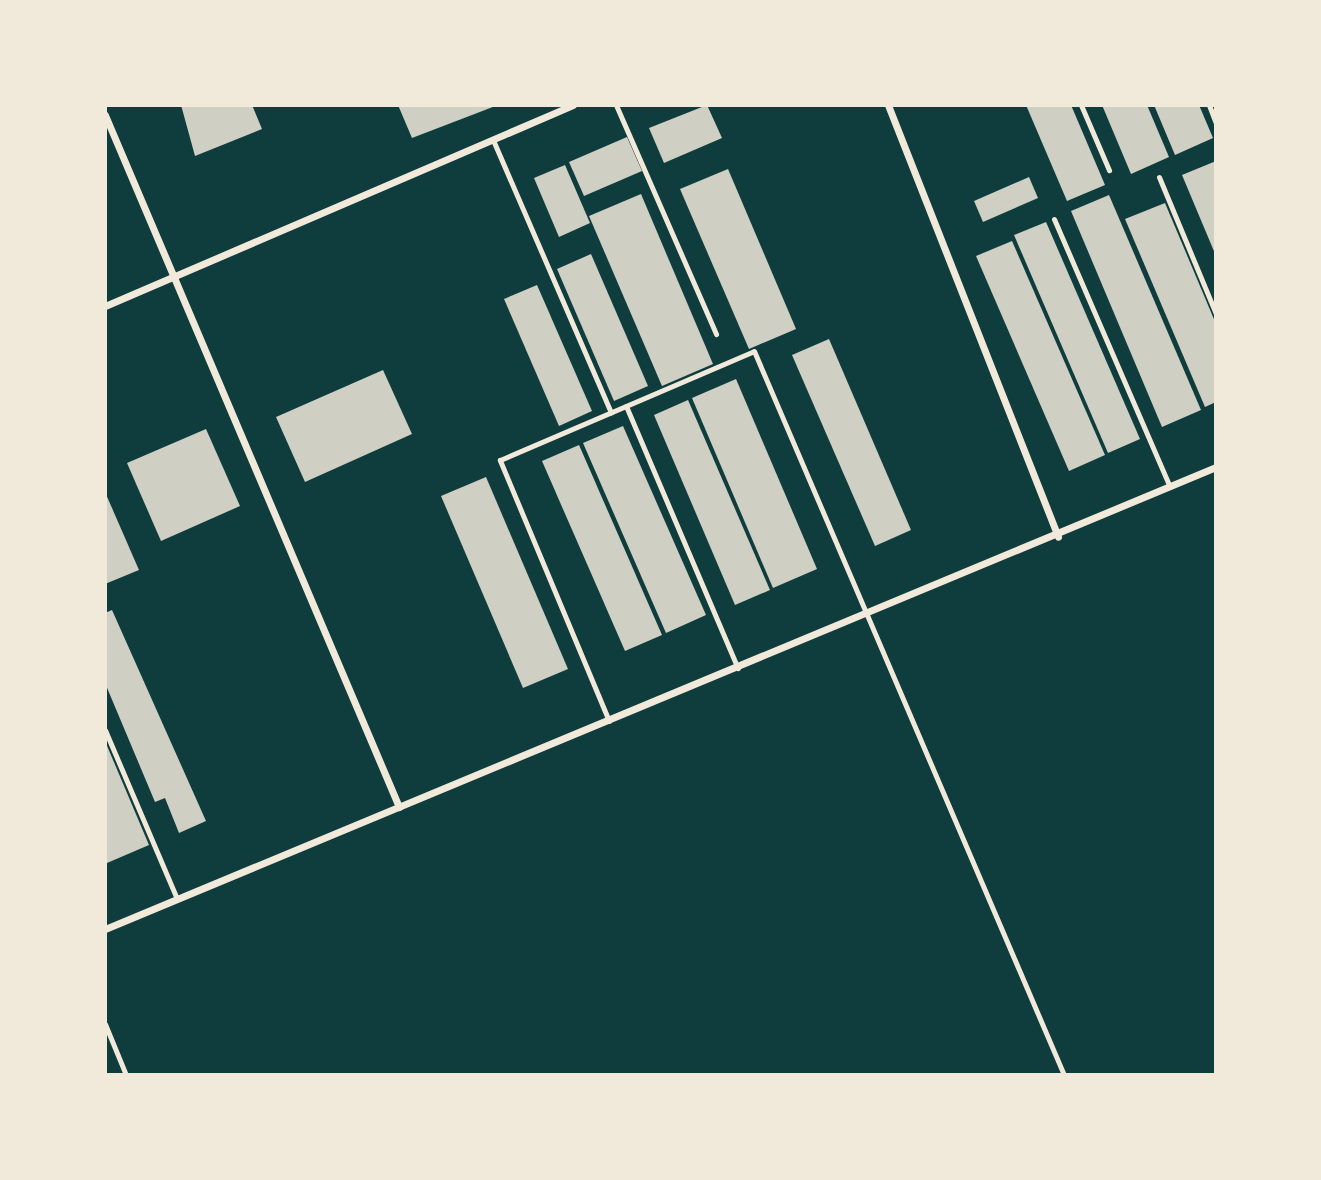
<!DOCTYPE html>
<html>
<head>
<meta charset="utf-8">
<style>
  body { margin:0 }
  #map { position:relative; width:1321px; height:1180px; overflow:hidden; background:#0f3d3e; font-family:"Source Sans 3",sans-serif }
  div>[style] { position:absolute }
  .building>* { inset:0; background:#cfcfc3 }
  .service>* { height:5px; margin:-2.5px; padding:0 2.5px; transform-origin:2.5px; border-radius:2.5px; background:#f1e9da }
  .minor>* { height:7px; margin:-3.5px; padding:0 3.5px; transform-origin:3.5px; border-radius:3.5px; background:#f1e9da }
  span { translate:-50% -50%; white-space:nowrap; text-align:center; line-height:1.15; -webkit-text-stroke:5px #f1e9da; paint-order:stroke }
  .frame { position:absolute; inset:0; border:107px solid #f1e9da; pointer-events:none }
</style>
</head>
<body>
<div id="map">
  <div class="building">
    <i style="clip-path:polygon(181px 105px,252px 105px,262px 129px,195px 156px)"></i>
    <i style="clip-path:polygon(398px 105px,498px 105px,412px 138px)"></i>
    <i style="clip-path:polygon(707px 105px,722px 138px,664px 163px,649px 128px)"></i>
    <i style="clip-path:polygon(1026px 105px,1071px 105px,1105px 185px,1067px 201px)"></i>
    <i style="clip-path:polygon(1102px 105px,1147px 105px,1169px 157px,1131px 174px)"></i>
    <i style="clip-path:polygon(1154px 105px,1199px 105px,1213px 138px,1175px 155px)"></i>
    <i style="clip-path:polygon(627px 137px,642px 171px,584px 196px,569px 162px)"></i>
    <i style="clip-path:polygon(1216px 161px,1216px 256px,1182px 175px)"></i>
    <i style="clip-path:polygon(565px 165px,590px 223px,559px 237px,534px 178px)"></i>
    <i style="clip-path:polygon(728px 169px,796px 329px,749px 349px,680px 189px)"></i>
    <i style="clip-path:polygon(1029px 177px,1038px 198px,983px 222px,974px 201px)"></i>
    <i style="clip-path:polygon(641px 194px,713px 364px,662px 386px,589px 216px)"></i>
    <i style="clip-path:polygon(1109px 195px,1201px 410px,1162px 427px,1071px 211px)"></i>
    <i style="clip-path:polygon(1165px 203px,1216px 324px,1216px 402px,1205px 407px,1125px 219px)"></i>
    <i style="clip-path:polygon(1046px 222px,1140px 439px,1108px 453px,1014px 235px)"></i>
    <i style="clip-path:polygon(1012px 241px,1105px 455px,1069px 471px,976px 256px)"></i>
    <i style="clip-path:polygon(591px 254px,648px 386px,614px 401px,557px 269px)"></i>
    <i style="clip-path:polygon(537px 285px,592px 411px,559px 426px,504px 299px)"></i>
    <i style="clip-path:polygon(829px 339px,911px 530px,875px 546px,792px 355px)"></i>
    <i style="clip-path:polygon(383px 370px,412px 434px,305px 482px,276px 417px)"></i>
    <i style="clip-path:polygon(736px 379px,817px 569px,773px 588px,692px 398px)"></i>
    <i style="clip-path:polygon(688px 400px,770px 590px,735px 605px,654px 415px)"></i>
    <i style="clip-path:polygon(623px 426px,706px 615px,666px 633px,583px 443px)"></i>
    <i style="clip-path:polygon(206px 429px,240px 506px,161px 541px,127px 463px)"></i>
    <i style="clip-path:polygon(579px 445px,662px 635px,625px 651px,542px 461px)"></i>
    <i style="clip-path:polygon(486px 477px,568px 669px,523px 688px,441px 496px)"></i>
    <i style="clip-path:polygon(105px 492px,139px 570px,105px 584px)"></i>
    <i style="clip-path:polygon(112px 610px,206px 821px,179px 833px,165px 798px,155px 802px,105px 683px,105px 613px)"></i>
    <i style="clip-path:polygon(105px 741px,149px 845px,107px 863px,105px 859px)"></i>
  </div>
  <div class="service">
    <i style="left:616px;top:105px;width:250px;rotate:66.4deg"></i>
    <i style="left:1081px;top:105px;width:71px;rotate:66.7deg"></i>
    <i style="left:1209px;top:105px;width:19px;rotate:69deg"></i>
    <i style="left:493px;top:140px;width:297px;rotate:66.6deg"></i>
    <i style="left:1159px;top:177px;width:148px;rotate:67.4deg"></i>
    <i style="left:1054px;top:219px;width:292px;rotate:66.6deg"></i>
    <i style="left:626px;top:406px;width:285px;rotate:66.9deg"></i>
    <i style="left:609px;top:721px;width:283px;rotate:-112.7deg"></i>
    <i style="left:500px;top:460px;width:276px;rotate:-23.2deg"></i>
    <i style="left:754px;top:351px;width:788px;rotate:66.82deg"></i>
    <i style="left:105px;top:730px;width:184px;rotate:66.9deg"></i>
    <i style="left:105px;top:1024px;width:55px;rotate:67.6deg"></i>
  </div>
  <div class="minor">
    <i style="left:888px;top:105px;width:464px;rotate:68.5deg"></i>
    <i style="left:105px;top:115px;width:752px;rotate:66.98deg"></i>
    <i style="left:105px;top:306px;width:509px;rotate:-23.24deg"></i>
    <i style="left:105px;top:929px;width:1203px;rotate:-22.58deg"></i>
  </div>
  <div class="frame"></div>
</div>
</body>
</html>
